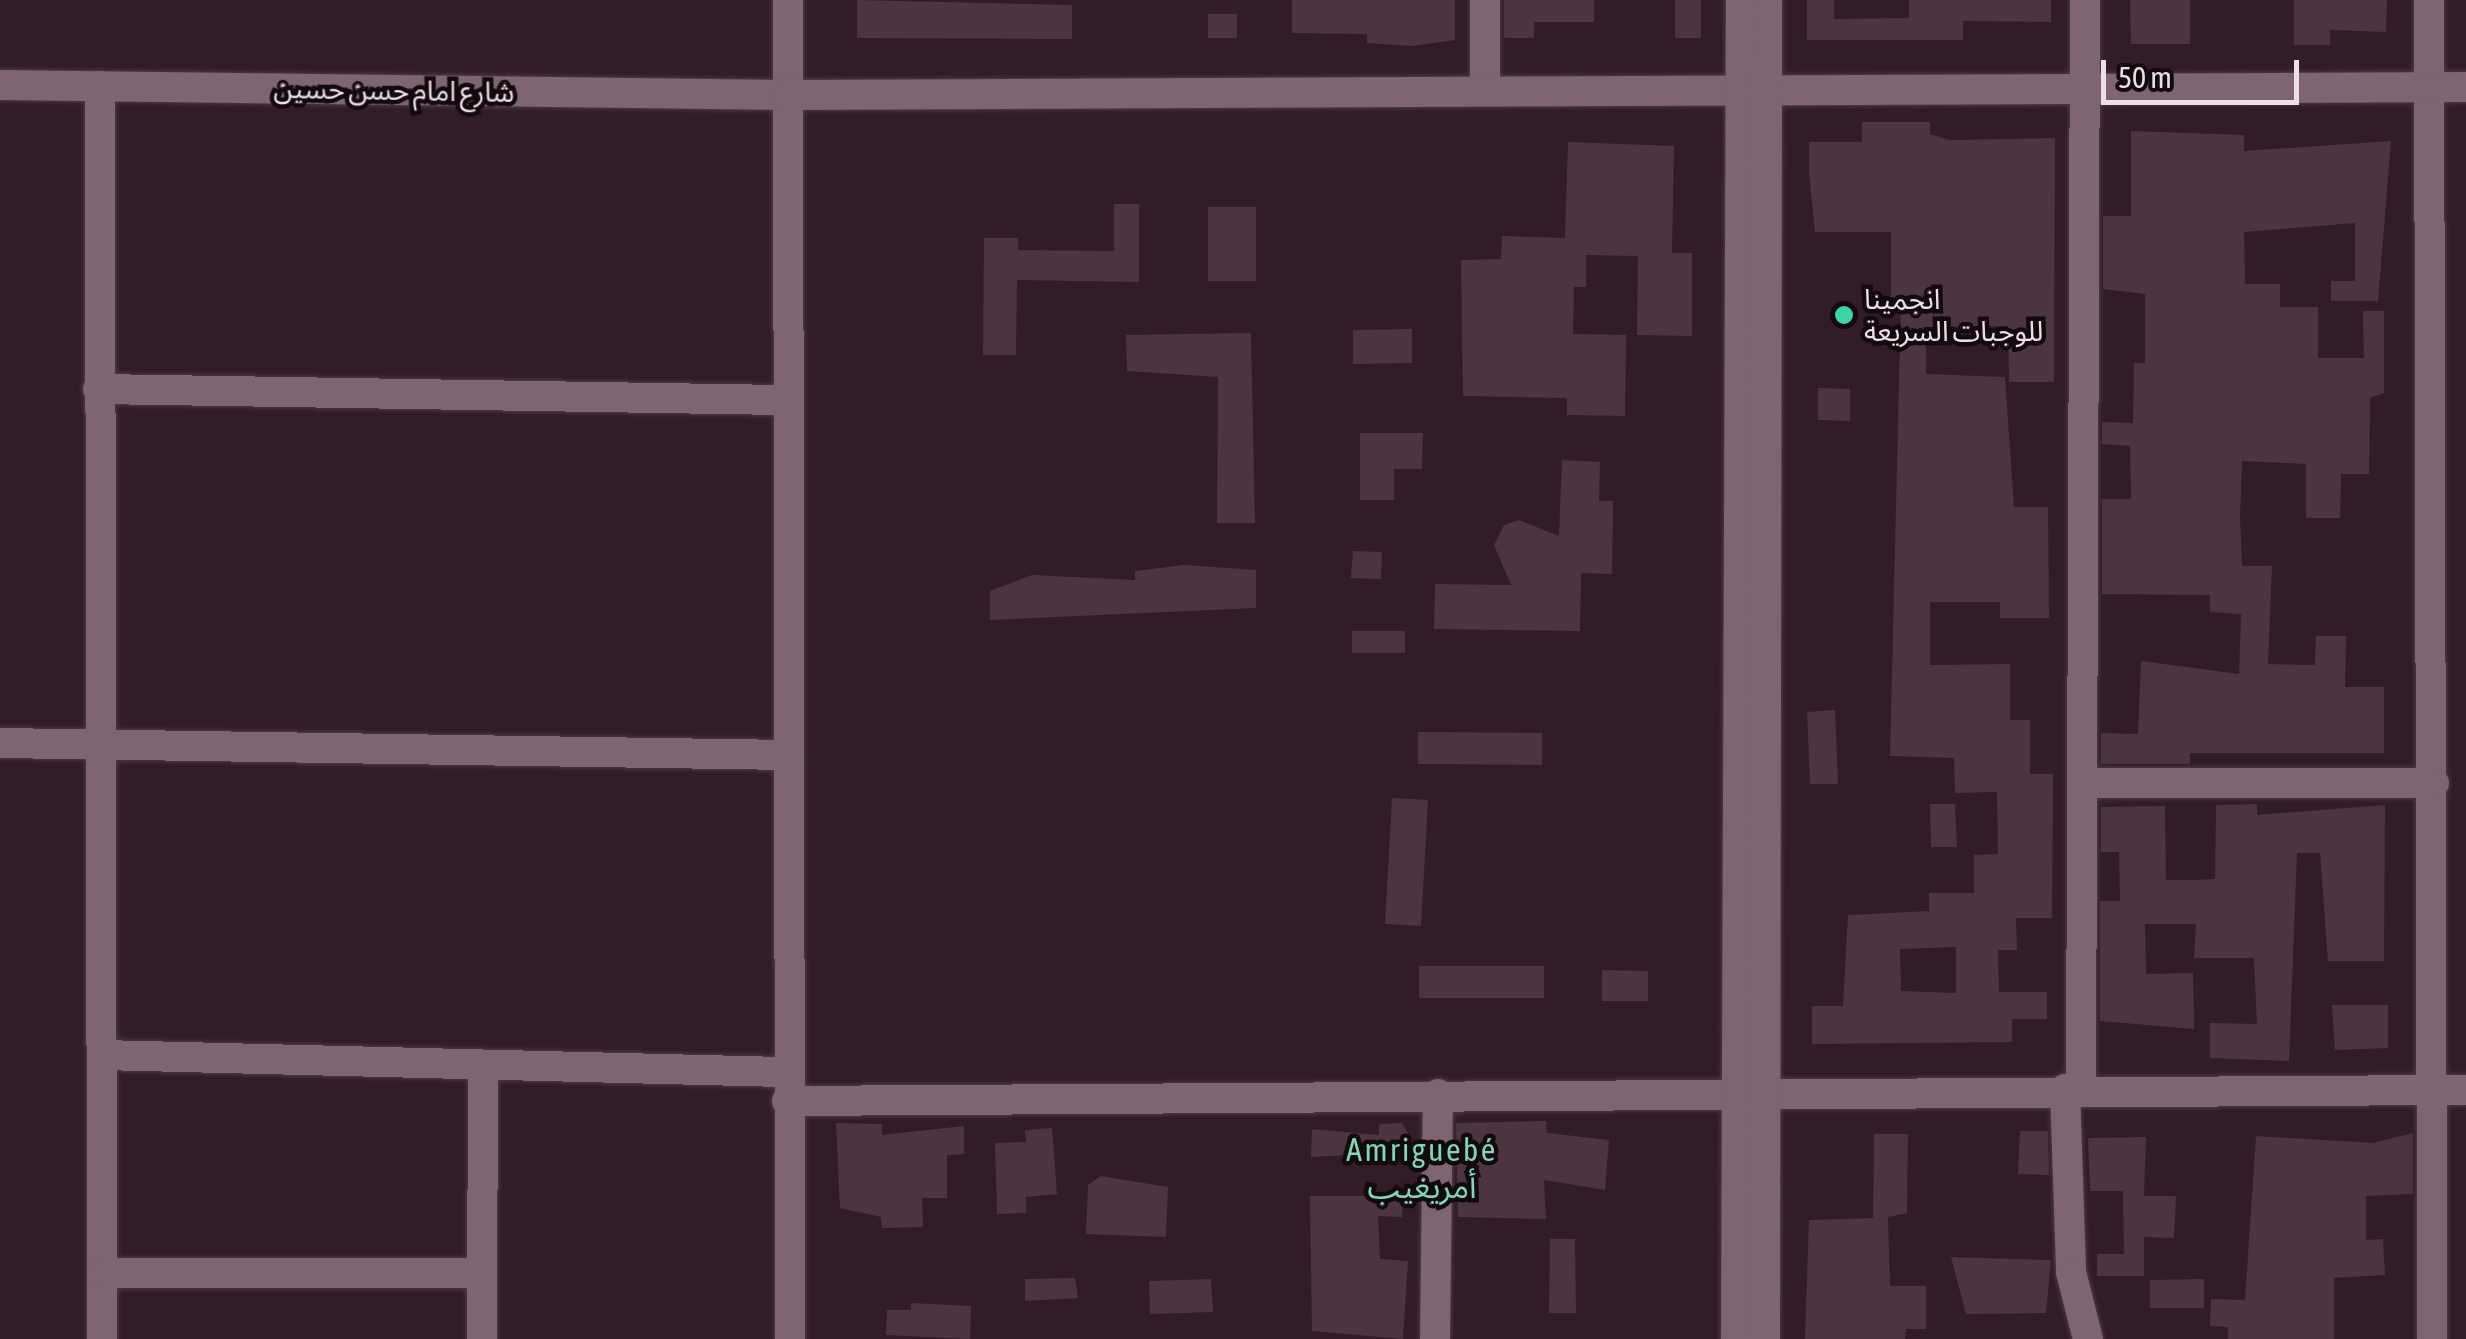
<!DOCTYPE html>
<html>
<head>
<meta charset="utf-8">
<style>
  body { margin:0 }
  #map { position:relative; width:2466px; height:1339px; overflow:hidden; background:#311c27; font-family:"Asap Condensed","Noto Sans Arabic",sans-serif }
  div>[style] { position:absolute }
  .building>* { inset:0; background:#4c3541 }
  .roads { filter:drop-shadow(0 0 2px #4b3a43) drop-shadow(0 0 2px #4b3a43) }
  .minor>* { height:30px; margin:-15px; padding:0 15px; transform-origin:15px; border-radius:15px; background:#7e6571 }
  .dots>* { width:28px; height:28px; translate:-50% -50%; box-sizing:border-box; border:5px solid #130a0f; border-radius:50% }
  span { translate:-50% -50%; white-space:nowrap; text-align:center; line-height:1.15; -webkit-text-stroke:9px #130a0f; paint-order:stroke }
  .street-label { font-size:28px; color:#eddfe5 }
  .poi-label { font-size:28px; color:#eddfe5 }
  .left { translate:0 -50%; text-align:left }
  .quarter-label { font-size:32px; color:#7ed7b5; letter-spacing:2.5px }
  .scale { position:absolute; left:2101px; top:60px; width:198px; height:45px; box-sizing:border-box; border:5px solid #eddfe5; border-top:0; padding-left:12px; font-size:30px; line-height:35px; white-space:nowrap; color:#eddfe5; -webkit-text-stroke:8px #130a0f; paint-order:stroke }
</style>
</head>
<body>
<div id="map">
  <div class="building">
    <i style="clip-path:polygon(857px 0,1072px 5px,1072px 39px,857px 38px)"></i>
    <i style="clip-path:polygon(1292px 0,1455px 0,1455px 40px,1411px 46px,1367px 43px,1367px 34px,1292px 33px)"></i>
    <i style="clip-path:polygon(1504px 0,1594px 0,1594px 22px,1534px 22px,1534px 38px,1504px 38px)"></i>
    <i style="clip-path:polygon(1675px 0,1701px 0,1701px 38px,1675px 38px)"></i>
    <i style="clip-path:polygon(1807px 0,1834px 0,1834px 19px,1909px 18px,1909px 0,2051px 0,2051px 22px,1963px 21px,1963px 40px,1807px 40px)"></i>
    <i style="clip-path:polygon(2130px 0,2190px 0,2190px 44px,2131px 44px)"></i>
    <i style="clip-path:polygon(2294px 0,2387px 0,2386px 32px,2330px 30px,2330px 45px,2294px 45px)"></i>
    <i style="clip-path:polygon(1208px 14px,1237px 14px,1237px 38px,1208px 38px)"></i>
    <i style="clip-path:polygon(evenodd,1862px 122px,1930px 122px,1930px 134px,1949px 140px,2055px 138px,2054px 382px,2009px 382px,2008px 326px,1926px 327px,1926px 374px,2005px 377px,2014px 507px,2048px 507px,2049px 618px,2000px 618px,2000px 602px,1930px 602px,1930px 665px,2010px 664px,2010px 720px,2030px 720px,2030px 774px,2053px 774px,2052px 918px,2016px 918px,2017px 950px,1998px 950px,1999px 992px,2047px 992px,2047px 1019px,2012px 1019px,2012px 1042px,1812px 1044px,1812px 1006px,1843px 1006px,1848px 915px,1929px 911px,1929px 893px,1974px 893px,1974px 855px,1998px 854px,1997px 792px,1955px 793px,1954px 758px,1890px 756px,1901px 298px,1891px 298px,1891px 232px,1815px 232px,1809px 173px,1809px 142px,1862px 142px,1862px 122px,1956px 947px,1956px 993px,1901px 991px,1900px 949px,1956px 947px)"></i>
    <i style="clip-path:polygon(2131px 131px,2244px 135px,2244px 151px,2391px 141px,2378px 301px,2331px 301px,2331px 281px,2355px 281px,2355px 223px,2244px 232px,2245px 284px,2280px 284px,2280px 307px,2318px 307px,2318px 358px,2364px 358px,2363px 311px,2384px 311px,2384px 393px,2370px 398px,2369px 474px,2341px 474px,2340px 518px,2306px 518px,2306px 464px,2242px 461px,2240px 517px,2242px 566px,2272px 566px,2268px 664px,2315px 665px,2316px 636px,2346px 636px,2345px 687px,2384px 687px,2384px 753px,2190px 753px,2190px 764px,2101px 764px,2101px 733px,2138px 734px,2141px 661px,2239px 674px,2241px 614px,2210px 612px,2210px 595px,2102px 594px,2102px 499px,2131px 499px,2130px 446px,2102px 444px,2102px 422px,2133px 423px,2134px 363px,2145px 363px,2145px 294px,2103px 289px,2103px 216px,2131px 216px)"></i>
    <i style="clip-path:polygon(1568px 142px,1674px 146px,1672px 253px,1692px 253px,1692px 336px,1637px 335px,1638px 256px,1586px 255px,1586px 287px,1574px 287px,1573px 334px,1626px 335px,1625px 416px,1567px 415px,1567px 398px,1463px 396px,1461px 260px,1501px 259px,1502px 236px,1565px 238px)"></i>
    <i style="clip-path:polygon(1114px 204px,1139px 204px,1139px 282px,1017px 280px,1016px 355px,983px 355px,984px 238px,1018px 238px,1018px 250px,1114px 251px)"></i>
    <i style="clip-path:polygon(1208px 207px,1256px 207px,1256px 281px,1208px 281px)"></i>
    <i style="clip-path:polygon(1412px 329px,1412px 363px,1353px 364px,1353px 330px)"></i>
    <i style="clip-path:polygon(1251px 333px,1255px 523px,1217px 523px,1218px 377px,1127px 371px,1126px 335px)"></i>
    <i style="clip-path:polygon(1818px 388px,1850px 389px,1850px 421px,1818px 420px)"></i>
    <i style="clip-path:polygon(1360px 433px,1423px 433px,1422px 469px,1394px 469px,1394px 500px,1360px 500px)"></i>
    <i style="clip-path:polygon(1562px 460px,1600px 462px,1599px 501px,1613px 501px,1612px 574px,1581px 573px,1580px 631px,1434px 629px,1435px 584px,1511px 585px,1494px 545px,1504px 525px,1519px 520px,1559px 536px)"></i>
    <i style="clip-path:polygon(1353px 551px,1382px 552px,1381px 579px,1351px 578px)"></i>
    <i style="clip-path:polygon(1184px 565px,1256px 570px,1256px 608px,990px 620px,990px 591px,1032px 575px,1135px 580px,1135px 571px)"></i>
    <i style="clip-path:polygon(1352px 631px,1405px 631px,1405px 653px,1352px 653px)"></i>
    <i style="clip-path:polygon(1835px 710px,1838px 784px,1810px 784px,1807px 712px)"></i>
    <i style="clip-path:polygon(1418px 732px,1542px 733px,1542px 765px,1418px 764px)"></i>
    <i style="clip-path:polygon(1392px 798px,1428px 800px,1421px 926px,1385px 924px)"></i>
    <i style="clip-path:polygon(1930px 804px,1955px 804px,1957px 847px,1931px 847px)"></i>
    <i style="clip-path:polygon(2257px 804px,2257px 815px,2385px 805px,2384px 961px,2328px 961px,2320px 853px,2297px 853px,2289px 1061px,2210px 1058px,2210px 1023px,2257px 1024px,2254px 958px,2194px 958px,2196px 924px,2145px 924px,2146px 974px,2193px 973px,2194px 1029px,2100px 1021px,2100px 901px,2120px 901px,2119px 852px,2101px 852px,2101px 807px,2165px 806px,2166px 880px,2194px 880px,2215px 879px,2216px 805px)"></i>
    <i style="clip-path:polygon(1419px 966px,1544px 966px,1544px 998px,1419px 998px)"></i>
    <i style="clip-path:polygon(1602px 970px,1648px 971px,1648px 1001px,1602px 1001px)"></i>
    <i style="clip-path:polygon(2332px 1005px,2388px 1005px,2388px 1048px,2335px 1050px)"></i>
    <i style="clip-path:polygon(1546px 1121px,1547px 1133px,1609px 1140px,1605px 1190px,1544px 1180px,1546px 1219px,1458px 1217px,1456px 1123px)"></i>
    <i style="clip-path:polygon(836px 1123px,882px 1124px,882px 1135px,964px 1126px,964px 1154px,947px 1155px,947px 1198px,922px 1198px,923px 1227px,882px 1228px,881px 1217px,840px 1208px)"></i>
    <i style="clip-path:polygon(1402px 1123px,1418px 1151px,1311px 1157px,1312px 1129px,1379px 1135px,1379px 1124px)"></i>
    <i style="clip-path:polygon(1052px 1128px,1057px 1194px,1026px 1197px,1026px 1213px,997px 1214px,995px 1143px,1026px 1142px,1025px 1130px)"></i>
    <i style="clip-path:polygon(2020px 1131px,2048px 1131px,2049px 1175px,2018px 1174px)"></i>
    <i style="clip-path:polygon(2413px 1133px,2413px 1194px,2366px 1196px,2366px 1240px,2383px 1239px,2385px 1275px,2334px 1278px,2334px 1339px,2228px 1339px,2228px 1327px,2210px 1326px,2211px 1299px,2245px 1300px,2256px 1136px,2373px 1143px)"></i>
    <i style="clip-path:polygon(1874px 1134px,1908px 1134px,1907px 1213px,1888px 1217px,1890px 1286px,1926px 1286px,1926px 1329px,1906px 1329px,1905px 1339px,1805px 1339px,1809px 1220px,1873px 1218px)"></i>
    <i style="clip-path:polygon(2146px 1137px,2144px 1196px,2176px 1196px,2174px 1238px,2144px 1237px,2144px 1276px,2097px 1276px,2097px 1254px,2124px 1254px,2123px 1191px,2090px 1191px,2088px 1138px)"></i>
    <i style="clip-path:polygon(1101px 1176px,1168px 1187px,1166px 1237px,1086px 1234px,1088px 1185px)"></i>
    <i style="clip-path:polygon(1310px 1196px,1403px 1196px,1402px 1217px,1378px 1216px,1380px 1259px,1408px 1261px,1403px 1339px,1312px 1331px)"></i>
    <i style="clip-path:polygon(1550px 1239px,1575px 1239px,1576px 1313px,1549px 1313px)"></i>
    <i style="clip-path:polygon(1951px 1257px,2051px 1260px,2046px 1313px,1966px 1314px)"></i>
    <i style="clip-path:polygon(1075px 1278px,1078px 1298px,1025px 1301px,1025px 1279px)"></i>
    <i style="clip-path:polygon(1211px 1279px,1213px 1312px,1150px 1314px,1149px 1281px)"></i>
    <i style="clip-path:polygon(2204px 1279px,2204px 1308px,2150px 1308px,2150px 1280px)"></i>
    <i style="clip-path:polygon(911px 1303px,971px 1306px,970px 1339px,886px 1335px,887px 1310px,911px 1310px)"></i>
  </div>
  <div class="roads">
    <div class="minor">
      <i style="left:788px;top:0;width:1339px;rotate:89.91deg"></i>
      <i style="left:1485px;top:0;width:87px;rotate:90deg"></i>
      <i style="left:2429px;top:0;width:1339px;rotate:89.87deg"></i>
      <i style="left:0;top:85px;width:788px;rotate:0.73deg"></i>
      <i style="left:788px;top:95px;width:1678px;rotate:-0.27deg"></i>
      <i style="left:100px;top:86px;width:1253px;rotate:89.91deg"></i>
      <i style="left:98px;top:389px;width:686px;rotate:0.92deg"></i>
      <i style="left:0;top:743px;width:787px;rotate:0.87deg"></i>
      <i style="left:2082px;top:783px;width:352px"></i>
      <i style="left:102px;top:1055px;width:683px;rotate:1.43deg"></i>
      <i style="left:2065px;top:1089px;width:183px;rotate:88.1deg"></i>
      <i style="left:2071px;top:1272px;width:69px;rotate:75.8deg"></i>
      <i style="left:2081px;top:1090px;width:1090px;rotate:-89.79deg"></i>
      <i style="left:787px;top:1101px;width:1679px;rotate:-0.38deg"></i>
      <i style="left:102px;top:1273px;width:380px"></i>
      <i style="left:482px;top:1339px;width:273px;rotate:-89.8deg"></i>
      <i style="left:1435px;top:1339px;width:245px;rotate:-89.3deg"></i>
      <i style="left:1736px;top:1339px;width:1339px;rotate:-89.79deg"></i>
      <i style="left:1765px;top:1339px;width:1339px;rotate:-89.91deg"></i>
    </div>
  </div>
  <div class="dots">
    <i style="left:1844px;top:315px;background:#3ad4a5"></i>
  </div>
  <div class="street-label">
    <span style="left:394px;top:90px;rotate:1deg">شارع امام حسن حسين</span>
  </div>
  <div class="poi-label">
    <span class="left" style="left:1864px;top:315px">انجمينا<br>للوجبات السريعة</span>
  </div>
  <div class="quarter-label">
    <span style="left:1422px;top:1169px">Amriguebé<br>أمريغيب</span>
  </div>
  <div class="scale">50 m</div>
</div>
</body>
</html>
